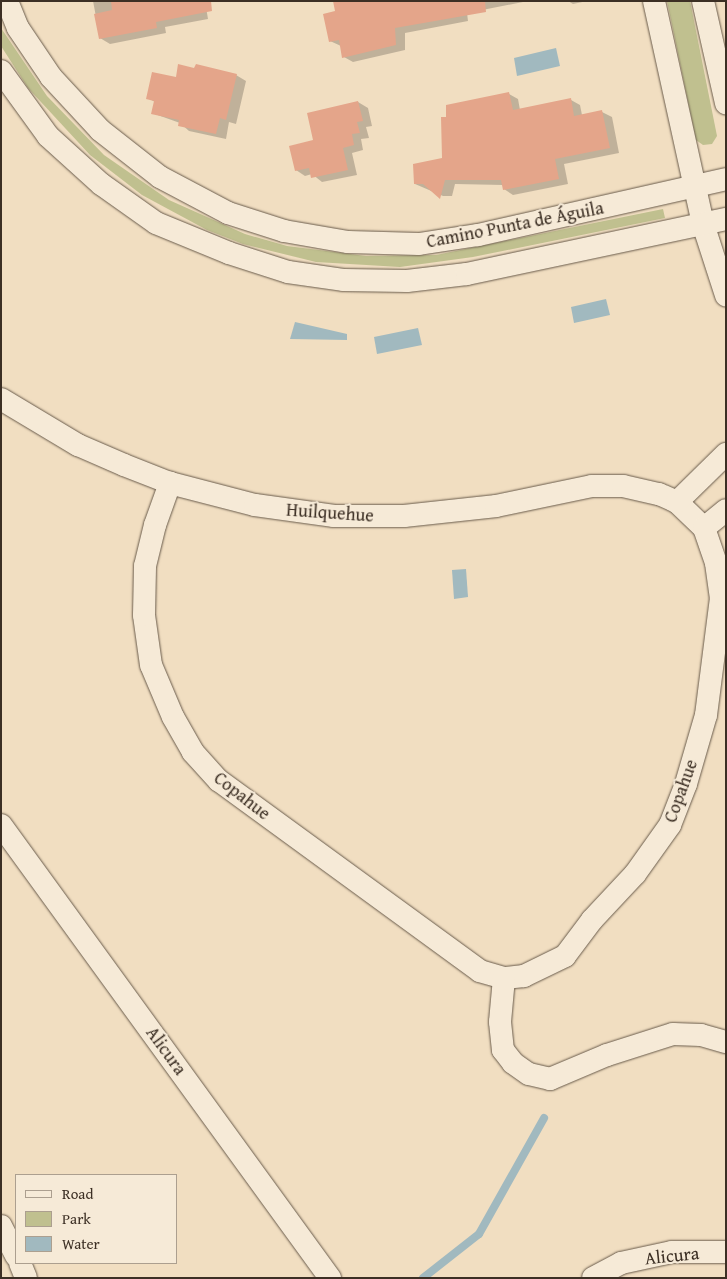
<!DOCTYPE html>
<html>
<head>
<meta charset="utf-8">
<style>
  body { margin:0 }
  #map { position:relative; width:727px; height:1279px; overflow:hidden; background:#f1dec1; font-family:"Gentium Book Plus",serif }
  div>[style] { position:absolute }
  .green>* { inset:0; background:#c0c08f }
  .water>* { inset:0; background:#a1b9bf }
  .shadow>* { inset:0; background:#0003 }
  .stream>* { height:8px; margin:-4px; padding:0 4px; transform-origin:4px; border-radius:4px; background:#a1b9bf }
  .building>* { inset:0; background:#e4a58a }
  .roads { filter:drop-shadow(0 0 1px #695b4b) drop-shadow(0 0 1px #695b4b) }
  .minor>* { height:22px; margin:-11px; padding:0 11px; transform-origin:11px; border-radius:11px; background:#f6ead7 }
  span { translate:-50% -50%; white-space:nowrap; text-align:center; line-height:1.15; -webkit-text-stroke:4px #f6ead7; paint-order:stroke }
  .street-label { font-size:18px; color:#3c2f24 }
  .frame { position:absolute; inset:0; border:2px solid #3c2f24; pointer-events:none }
  .legend { position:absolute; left:15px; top:1174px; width:162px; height:90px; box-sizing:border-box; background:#f6ead7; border:1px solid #ac9f8f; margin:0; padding:6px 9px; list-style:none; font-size:15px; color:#3c2f24 }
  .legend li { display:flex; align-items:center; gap:10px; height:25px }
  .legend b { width:25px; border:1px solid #ac9f8f }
</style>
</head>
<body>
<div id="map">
  <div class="green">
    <i style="clip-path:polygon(667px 1px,690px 1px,717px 136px,712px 144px,703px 145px,696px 140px)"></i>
    <i style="clip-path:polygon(1px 28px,47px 96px,104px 155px,169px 200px,245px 234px,287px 246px,366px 256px,436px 255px,663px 209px,665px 218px,473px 257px,400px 267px,316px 262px,243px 244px,207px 230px,142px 195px,90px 155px,28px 88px,1px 46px)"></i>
  </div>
  <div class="water">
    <i style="clip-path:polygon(556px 48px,560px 66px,517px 76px,514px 58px)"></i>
    <i style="clip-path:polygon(606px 299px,610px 315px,574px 323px,571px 307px)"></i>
    <i style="clip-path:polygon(295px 322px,347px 334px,347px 340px,290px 339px)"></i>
    <i style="clip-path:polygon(418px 328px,422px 345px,377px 354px,374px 337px)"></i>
    <i style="clip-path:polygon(466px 569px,468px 597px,454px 599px,452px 570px)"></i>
  </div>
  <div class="shadow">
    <i style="clip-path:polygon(93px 1px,205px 1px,208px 19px,165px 27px,166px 33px,110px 44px,100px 38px)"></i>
    <i style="clip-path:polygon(334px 1px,528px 1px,467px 13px,468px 21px,405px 33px,405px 50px,353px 62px,344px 57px,341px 46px,330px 41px,337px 12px)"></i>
    <i style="clip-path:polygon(568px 1px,587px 1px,573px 4px)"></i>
    <i style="clip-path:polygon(236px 75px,246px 81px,236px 124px,229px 122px,226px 139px,189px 131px,180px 123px,152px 113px,155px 102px,148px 98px,176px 78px)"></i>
    <i style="clip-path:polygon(509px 94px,518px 99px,520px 110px,571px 100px,580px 105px,582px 115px,602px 112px,612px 117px,619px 153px,564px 164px,568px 184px,513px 195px,504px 189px,503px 185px,455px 184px,452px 196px,443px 196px,415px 184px,443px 159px,448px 118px)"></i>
    <i style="clip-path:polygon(358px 102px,368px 108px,372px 126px,366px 127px,369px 138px,361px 139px,363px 150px,352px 153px,357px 175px,322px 182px,312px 174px,305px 176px,296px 170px,315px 141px)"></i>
  </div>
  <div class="stream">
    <i style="left:423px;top:1278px;width:71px;rotate:-38.2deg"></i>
    <i style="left:479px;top:1234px;width:133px;rotate:-60.7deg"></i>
  </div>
  <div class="building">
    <i style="clip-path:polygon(111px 1px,211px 1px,212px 11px,156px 22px,157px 28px,99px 39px,94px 14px,112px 10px)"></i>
    <i style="clip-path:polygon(333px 1px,485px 1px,486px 12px,395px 28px,396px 45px,342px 58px,339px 40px,329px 42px,323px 14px,335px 11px)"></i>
    <i style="clip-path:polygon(178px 64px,194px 68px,196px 64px,237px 74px,226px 120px,220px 118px,216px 134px,178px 126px,179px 120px,151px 114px,154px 101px,146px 99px,152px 72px,176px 77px)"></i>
    <i style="clip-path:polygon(509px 92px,513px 110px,571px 98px,574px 116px,602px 110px,610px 148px,555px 159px,559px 179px,503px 190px,501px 180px,445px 180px,440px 199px,423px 184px,414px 184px,413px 164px,442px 158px,441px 117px,446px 117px,446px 105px)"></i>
    <i style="clip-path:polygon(358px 101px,363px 121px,357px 122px,360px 133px,352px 134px,354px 145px,343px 148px,348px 170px,311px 178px,309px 168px,295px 171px,289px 146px,313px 140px,307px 113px)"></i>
  </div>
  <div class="roads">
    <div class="minor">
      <i style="left:7px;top:1px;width:29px;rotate:68deg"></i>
      <i style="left:18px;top:28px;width:59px;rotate:56deg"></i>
      <i style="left:51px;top:77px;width:72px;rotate:47.2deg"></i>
      <i style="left:100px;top:130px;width:76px;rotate:38.1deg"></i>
      <i style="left:160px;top:177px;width:77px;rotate:27.9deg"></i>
      <i style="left:228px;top:213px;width:59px;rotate:17.8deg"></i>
      <i style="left:284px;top:231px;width:65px;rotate:9.8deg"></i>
      <i style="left:348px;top:242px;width:71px;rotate:1.6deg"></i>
      <i style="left:419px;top:244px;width:60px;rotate:-8.7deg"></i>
      <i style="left:478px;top:235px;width:254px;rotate:-12.7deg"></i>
      <i style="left:654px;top:1px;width:228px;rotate:77.6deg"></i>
      <i style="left:703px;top:224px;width:75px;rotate:72.1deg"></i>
      <i style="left:703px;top:1px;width:105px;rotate:77.3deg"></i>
      <i style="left:1px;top:71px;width:80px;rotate:54.1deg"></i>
      <i style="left:48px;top:136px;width:72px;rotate:42.2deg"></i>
      <i style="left:101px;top:184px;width:67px;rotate:35.3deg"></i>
      <i style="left:156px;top:223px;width:79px;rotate:22.3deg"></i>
      <i style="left:229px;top:253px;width:62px;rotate:17.9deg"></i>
      <i style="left:288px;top:272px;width:57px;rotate:8.1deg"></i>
      <i style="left:344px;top:280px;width:63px;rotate:0.9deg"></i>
      <i style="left:407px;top:281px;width:60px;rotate:-6.7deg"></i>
      <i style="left:467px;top:274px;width:265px;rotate:-12deg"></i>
      <i style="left:1px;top:399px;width:90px;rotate:30.9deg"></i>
      <i style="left:78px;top:445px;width:50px;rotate:23.5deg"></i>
      <i style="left:124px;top:465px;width:49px;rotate:21.4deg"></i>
      <i style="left:170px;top:483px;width:88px;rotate:14.5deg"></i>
      <i style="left:255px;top:505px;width:80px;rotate:7.9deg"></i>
      <i style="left:334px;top:516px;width:70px"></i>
      <i style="left:404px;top:516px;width:93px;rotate:-6.2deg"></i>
      <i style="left:496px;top:506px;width:98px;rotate:-11.8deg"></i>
      <i style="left:592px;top:486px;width:31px"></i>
      <i style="left:623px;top:486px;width:37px;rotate:13deg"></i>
      <i style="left:659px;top:494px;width:20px;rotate:24deg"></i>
      <i style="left:677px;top:502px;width:37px;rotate:44deg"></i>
      <i style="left:704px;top:528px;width:37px;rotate:71deg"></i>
      <i style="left:716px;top:563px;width:35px;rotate:82deg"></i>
      <i style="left:721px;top:598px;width:118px;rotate:97.3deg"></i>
      <i style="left:706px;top:715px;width:72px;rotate:106.2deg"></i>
      <i style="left:686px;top:784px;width:44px;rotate:111.3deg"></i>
      <i style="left:670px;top:825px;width:60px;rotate:125.5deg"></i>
      <i style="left:635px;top:874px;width:63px;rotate:133.1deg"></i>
      <i style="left:592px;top:920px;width:45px;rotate:126.9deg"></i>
      <i style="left:565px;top:956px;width:46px;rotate:154deg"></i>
      <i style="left:524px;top:976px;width:20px;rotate:174deg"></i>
      <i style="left:504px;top:978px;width:25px;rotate:-164deg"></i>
      <i style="left:480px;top:971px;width:323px;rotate:-143.9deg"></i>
      <i style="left:219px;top:781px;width:39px;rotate:-132deg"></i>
      <i style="left:193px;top:752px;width:40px;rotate:-119.7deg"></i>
      <i style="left:173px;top:717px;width:56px;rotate:-112.9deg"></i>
      <i style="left:151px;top:665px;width:50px;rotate:-98deg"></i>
      <i style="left:144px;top:615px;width:49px;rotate:-88.8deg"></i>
      <i style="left:145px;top:566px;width:42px;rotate:-76.3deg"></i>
      <i style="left:155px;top:525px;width:45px;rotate:-70.3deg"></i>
      <i style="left:677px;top:502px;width:69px;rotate:-44.4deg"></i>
      <i style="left:704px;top:528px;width:28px;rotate:-39deg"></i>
      <i style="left:1px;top:825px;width:560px;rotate:54.01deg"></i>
      <i style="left:504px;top:978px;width:44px;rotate:95.2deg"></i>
      <i style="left:500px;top:1022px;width:28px;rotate:84deg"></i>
      <i style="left:503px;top:1050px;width:16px;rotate:52deg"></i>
      <i style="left:513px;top:1063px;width:19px;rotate:35deg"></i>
      <i style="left:529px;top:1074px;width:22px;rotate:13deg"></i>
      <i style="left:550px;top:1079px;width:62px;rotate:-22.8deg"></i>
      <i style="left:607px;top:1055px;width:69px;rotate:-17.7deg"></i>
      <i style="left:673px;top:1034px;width:28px;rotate:2deg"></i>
      <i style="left:701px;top:1035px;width:26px;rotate:16deg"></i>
      <i style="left:1px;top:1226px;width:33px;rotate:63deg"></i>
      <i style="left:20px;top:1263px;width:16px;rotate:68deg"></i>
      <i style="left:593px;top:1278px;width:32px;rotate:-28deg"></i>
      <i style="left:621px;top:1263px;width:52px;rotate:-12.2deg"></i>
      <i style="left:672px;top:1252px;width:54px"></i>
    </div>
  </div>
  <div class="street-label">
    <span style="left:515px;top:225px;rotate:-11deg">Camino Punta de Águila</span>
    <span style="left:330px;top:513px;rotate:4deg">Huilquehue</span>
    <span style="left:681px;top:791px;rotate:-70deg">Copahue</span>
    <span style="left:242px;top:796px;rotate:38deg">Copahue</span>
    <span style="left:166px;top:1051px;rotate:54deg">Alicura</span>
    <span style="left:672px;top:1256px;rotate:-6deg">Alicura</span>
  </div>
  <div class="frame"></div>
  <ul class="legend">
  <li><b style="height:6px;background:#f6ead7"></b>Road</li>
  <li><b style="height:14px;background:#c0c08f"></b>Park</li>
  <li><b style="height:14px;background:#a1b9bf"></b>Water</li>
  </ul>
</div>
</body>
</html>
